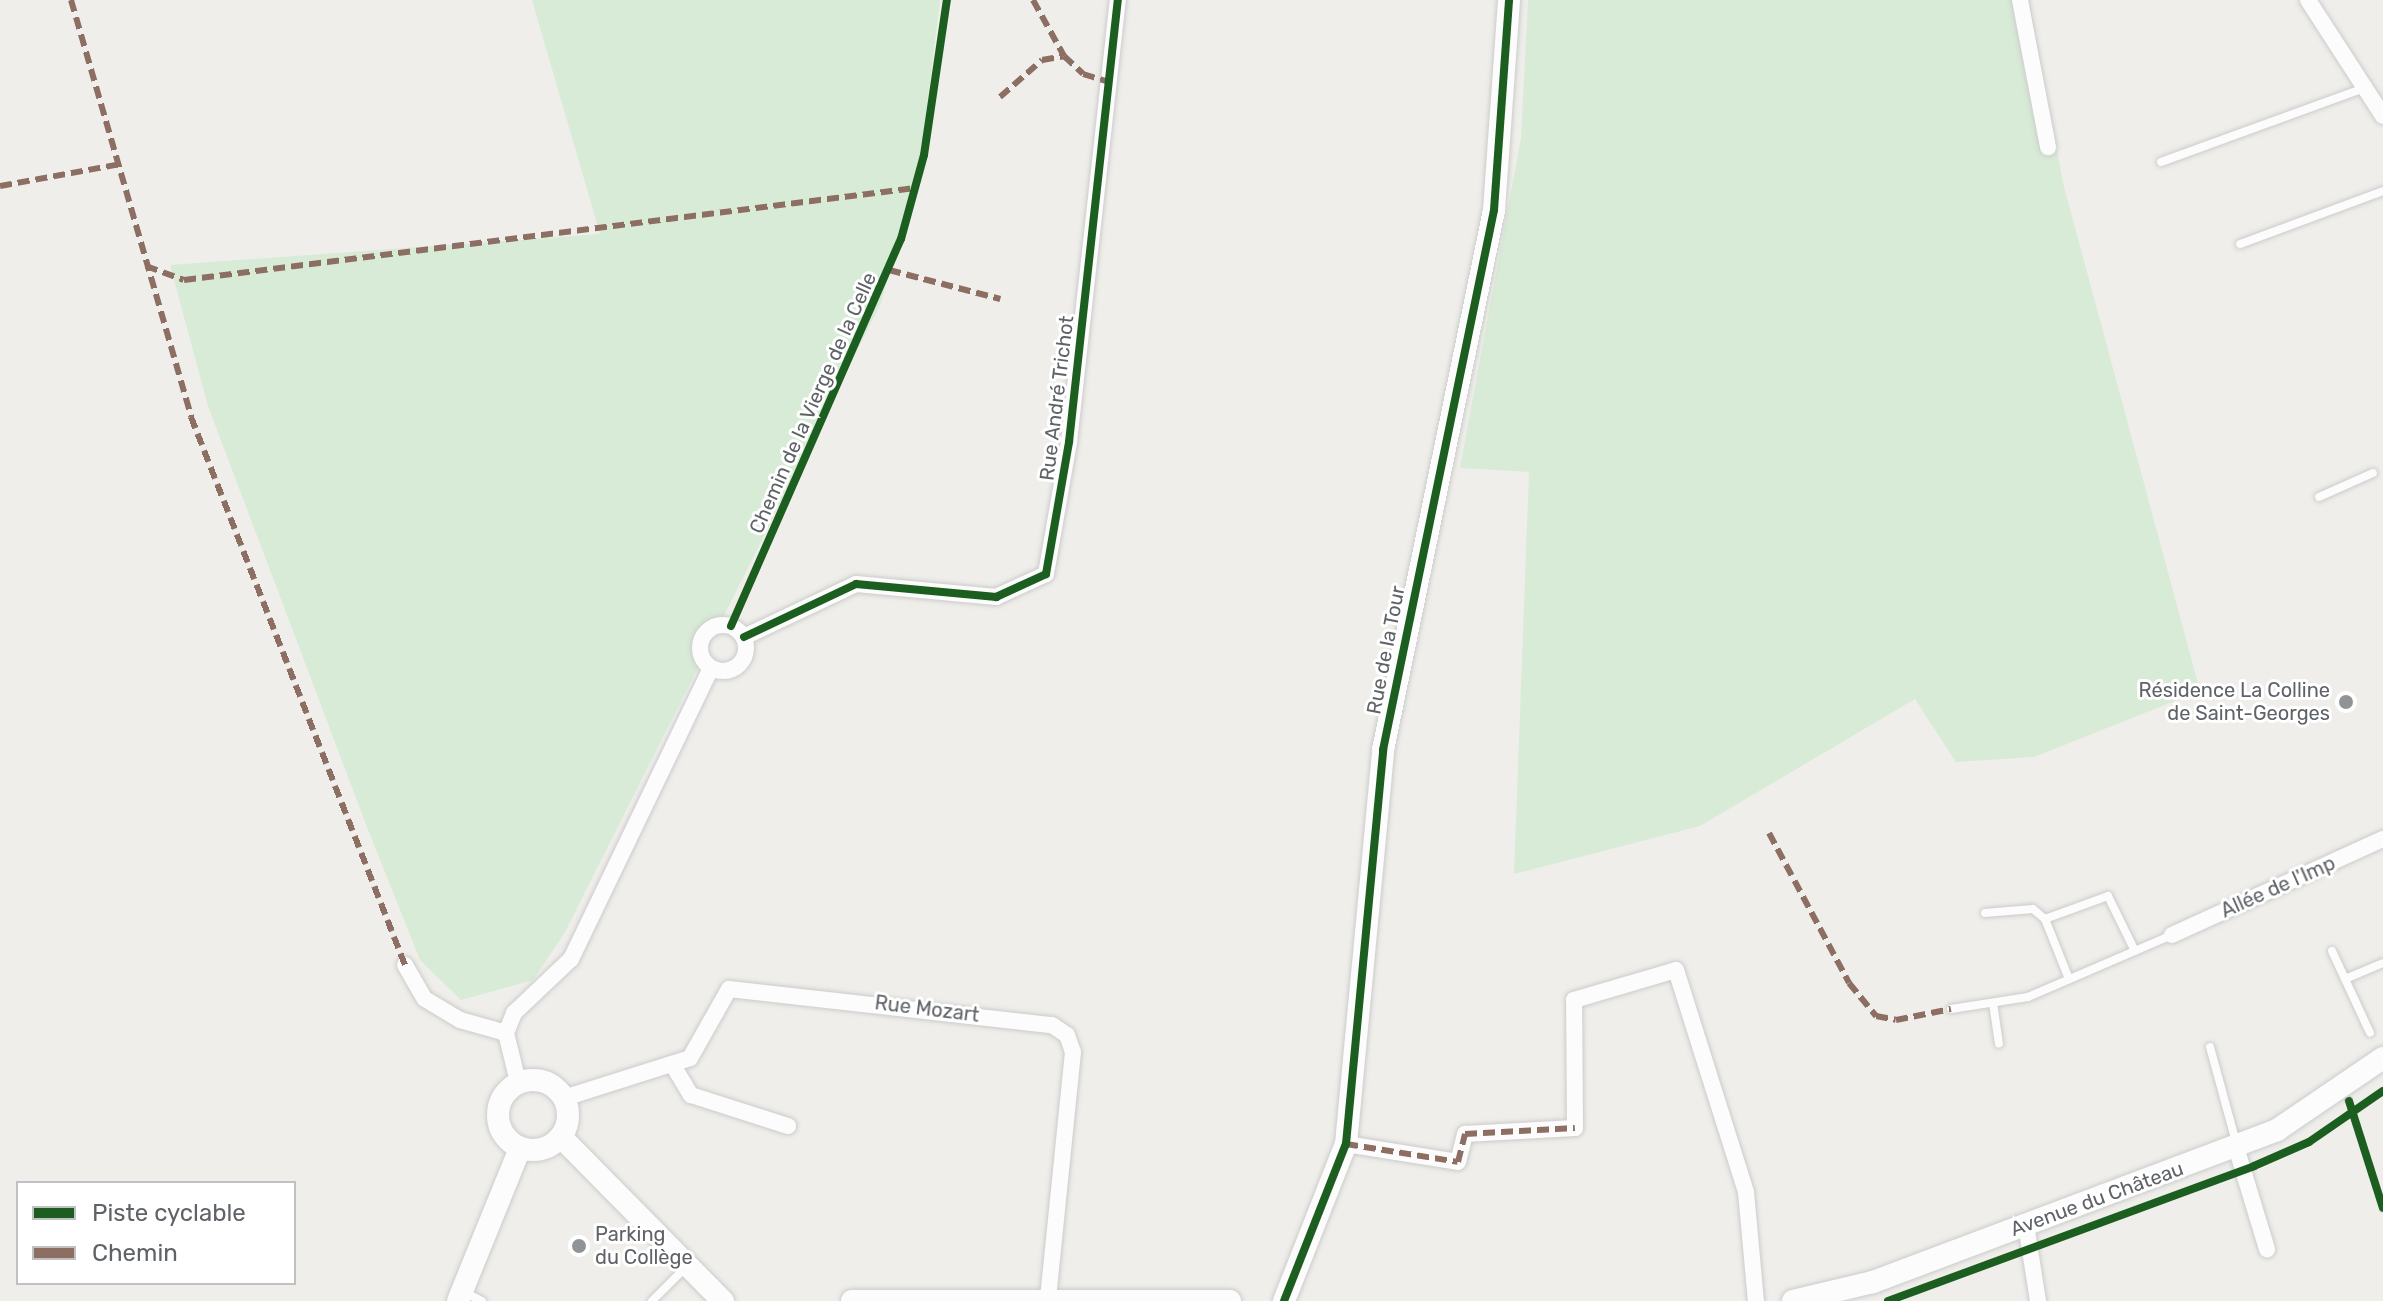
<!DOCTYPE html>
<html>
<head>
<meta charset="utf-8">
<style>
  body { margin:0 }
  #map { position:relative; width:2383px; height:1301px; overflow:hidden; background:#efeeea; font-family:Rubik,sans-serif }
  div>[style] { position:absolute }
  .green>* { inset:0; background:#d8ebd6 }
  .roads { filter:drop-shadow(0 0 2px #cbcccc) drop-shadow(0 0 2px #cbcccc) }
  .lane>* { height:8px; margin:-4px; padding:0 4px; transform-origin:4px; border-radius:4px; background:#fdfcfc }
  .street>* { height:16px; margin:-8px; padding:0 8px; transform-origin:8px; border-radius:8px; background:#fdfcfc }
  .street>.ring { margin:-8px; padding:0; box-sizing:content-box; background:none; border:16px solid #fdfcfc; border-radius:50% }
  .secondary>* { height:22px; margin:-11px; padding:0 11px; transform-origin:11px; border-radius:11px; background:#fdfcfc }
  .secondary>.ring { margin:-11px; padding:0; box-sizing:content-box; background:none; border:22px solid #fdfcfc; border-radius:50% }
  .quiet>* { height:6px; margin-top:-3px; transform-origin:0; background:repeating-linear-gradient(90deg,#8d6e63 0 12px,transparent 0 18px) }
  .cycleway>* { height:8px; margin:-4px; padding:0 4px; transform-origin:4px; border-radius:4px; background:#1b5e20 }
  .dots>* { width:22px; height:22px; translate:-50% -50%; box-sizing:border-box; border:4px solid #fff; border-radius:50% }
  span { translate:-50% -50%; white-space:nowrap; text-align:center; line-height:1.15; -webkit-text-stroke:6px #fff; paint-order:stroke }
  .street-label { font-size:20px; color:#5f6368 }
  .poi-label { font-size:20px; color:#5f6368 }
  .right { translate:-100% -50%; text-align:right }
  .left { translate:0 -50%; text-align:left }
  .legend { position:absolute; left:16px; top:1181px; width:280px; height:104px; box-sizing:border-box; background:#fff; border:2px solid #bfc1c3; margin:0; padding:10px 14px; list-style:none; font-size:24px; color:#5f6368 }
  .legend li { display:flex; align-items:center; gap:16px; height:40px }
  .legend b { width:40px; border:2px solid #bfc1c3 }
</style>
</head>
<body>
<div id="map">
  <div class="green">
    <i style="clip-path:polygon(532px 0,940px 0,921px 156px,881px 303px,564px 934px,533px 980px,461px 1000px,420px 960px,367px 827px,208px 406px,170px 265px,600px 234px)"></i>
    <i style="clip-path:polygon(1528px 0,2029px 0,2063px 183px,2200px 691px,2034px 757px,1956px 762px,1915px 699px,1700px 826px,1514px 874px,1529px 472px,1460px 468px,1521px 138px)"></i>
  </div>
  <div class="roads">
    <div class="lane">
      <i style="left:2161px;top:162px;width:216px;rotate:-20deg"></i>
      <i style="left:2240px;top:244px;width:153px;rotate:-20.3deg"></i>
      <i style="left:2319px;top:497px;width:59px;rotate:-24deg"></i>
      <i style="left:1985px;top:913px;width:48px;rotate:-4.8deg"></i>
      <i style="left:2033px;top:909px;width:16px;rotate:40deg"></i>
      <i style="left:2045px;top:919px;width:65px;rotate:68.2deg"></i>
      <i style="left:2045px;top:919px;width:67px;rotate:-20.1deg"></i>
      <i style="left:2108px;top:896px;width:61px;rotate:63.9deg"></i>
      <i style="left:2332px;top:951px;width:90px;rotate:65.1deg"></i>
      <i style="left:2345px;top:979px;width:41px;rotate:-22.8deg"></i>
      <i style="left:1993px;top:1003px;width:41px;rotate:81.7deg"></i>
      <i style="left:1951px;top:1009px;width:78px;rotate:-8.9deg"></i>
      <i style="left:2028px;top:997px;width:157px;rotate:-23.3deg"></i>
      <i style="left:2210px;top:1047px;width:98px;rotate:74.7deg"></i>
      <i style="left:464px;top:1292px;width:20px;rotate:27deg"></i>
      <i style="left:652px;top:1301px;width:47px;rotate:-45deg"></i>
    </div>
    <div class="street">
      <i style="left:2020px;top:0;width:150px;rotate:79.2deg"></i>
      <i style="left:2308px;top:0;width:138px;rotate:57.1deg"></i>
      <i class="ring" style="left:700px;top:625px;width:30px;height:30px"></i>
      <i style="left:744px;top:637px;width:124px;rotate:-25.3deg"></i>
      <i style="left:856px;top:584px;width:141px;rotate:5.3deg"></i>
      <i style="left:996px;top:597px;width:55px;rotate:-24.7deg"></i>
      <i style="left:1046px;top:574px;width:134px;rotate:-80.1deg"></i>
      <i style="left:1069px;top:442px;width:445px;rotate:-83.7deg"></i>
      <i style="left:2172px;top:935px;width:232px;rotate:-24.5deg"></i>
      <i style="left:405px;top:965px;width:39px;rotate:60deg"></i>
      <i style="left:425px;top:999px;width:41px;rotate:31deg"></i>
      <i style="left:460px;top:1020px;width:48px;rotate:15.8deg"></i>
      <i style="left:506px;top:1033px;width:50px;rotate:76.2deg"></i>
      <i style="left:506px;top:1033px;width:22px;rotate:-68deg"></i>
      <i style="left:514px;top:1013px;width:79px;rotate:-43.5deg"></i>
      <i style="left:571px;top:959px;width:323px;rotate:-64.3deg"></i>
      <i style="left:674px;top:1067px;width:33px;rotate:59deg"></i>
      <i style="left:691px;top:1095px;width:102px;rotate:17.7deg"></i>
      <i style="left:564px;top:1098px;width:132px;rotate:-17.6deg"></i>
      <i style="left:690px;top:1058px;width:79px;rotate:-60.5deg"></i>
      <i style="left:729px;top:989px;width:325px;rotate:6.4deg"></i>
      <i style="left:1052px;top:1025px;width:18px;rotate:34deg"></i>
      <i style="left:1067px;top:1035px;width:18px;rotate:71deg"></i>
      <i style="left:1073px;top:1052px;width:249px;rotate:95.8deg"></i>
      <i style="left:1346px;top:1144px;width:113px;rotate:9.1deg"></i>
      <i style="left:1458px;top:1162px;width:29px;rotate:-76deg"></i>
      <i style="left:1465px;top:1134px;width:110px;rotate:-3.1deg"></i>
      <i style="left:1575px;top:1128px;width:128px;rotate:-90.4deg"></i>
      <i style="left:1574px;top:1000px;width:106px;rotate:-16.4deg"></i>
      <i style="left:1676px;top:970px;width:233px;rotate:72.5deg"></i>
      <i style="left:1746px;top:1192px;width:109px;rotate:84.8deg"></i>
      <i style="left:2236px;top:1147px;width:107px;rotate:73.1deg"></i>
      <i style="left:2026px;top:1225px;width:77px;rotate:81deg"></i>
    </div>
    <div class="secondary">
      <i class="ring" style="left:498px;top:1080px;width:48px;height:48px"></i>
      <i style="left:561px;top:1137px;width:231px;rotate:45.4deg"></i>
      <i style="left:458px;top:1301px;width:165px;rotate:-67.9deg"></i>
      <i style="left:852px;top:1301px;width:378px"></i>
      <i style="left:1284px;top:1301px;width:169px;rotate:-68.5deg"></i>
      <i style="left:1346px;top:1144px;width:396px;rotate:-84.6deg"></i>
      <i style="left:1383px;top:750px;width:551px;rotate:-78.38deg"></i>
      <i style="left:1494px;top:210px;width:211px;rotate:-85.9deg"></i>
      <i style="left:1793px;top:1301px;width:82px;rotate:-13.4deg"></i>
      <i style="left:1873px;top:1282px;width:432px;rotate:-20.6deg"></i>
      <i style="left:2277px;top:1130px;width:128px;rotate:-34.2deg"></i>
    </div>
  </div>
  <div class="quiet">
    <i style="left:71px;top:0;width:434px;rotate:73.9deg"></i>
    <i style="left:191px;top:417px;width:588px;rotate:68.67deg"></i>
    <i style="left:1033px;top:0;width:64px;rotate:61deg"></i>
    <i style="left:1064px;top:56px;width:26px;rotate:43deg"></i>
    <i style="left:1083px;top:74px;width:27px;rotate:17deg"></i>
    <i style="left:1000px;top:97px;width:56px;rotate:-41.4deg"></i>
    <i style="left:1042px;top:60px;width:22px;rotate:-10deg"></i>
    <i style="left:0;top:186px;width:118px;rotate:-10.3deg"></i>
    <i style="left:146px;top:266px;width:40px;rotate:20.2deg"></i>
    <i style="left:184px;top:280px;width:737px;rotate:-7.17deg"></i>
    <i style="left:889px;top:270px;width:115px;rotate:14.6deg"></i>
    <i style="left:1769px;top:833px;width:170px;rotate:61.9deg"></i>
    <i style="left:1849px;top:983px;width:43px;rotate:50.7deg"></i>
    <i style="left:1876px;top:1016px;width:20px;rotate:11deg"></i>
    <i style="left:1896px;top:1020px;width:56px;rotate:-11.3deg"></i>
    <i style="left:1346px;top:1144px;width:113px;rotate:9.1deg"></i>
    <i style="left:1458px;top:1162px;width:29px;rotate:-76deg"></i>
    <i style="left:1465px;top:1134px;width:110px;rotate:-3.1deg"></i>
  </div>
  <div class="cycleway">
    <i style="left:731px;top:626px;width:423px;rotate:-66.3deg"></i>
    <i style="left:901px;top:239px;width:87px;rotate:-74.7deg"></i>
    <i style="left:924px;top:155px;width:157px;rotate:-81.6deg"></i>
    <i style="left:744px;top:637px;width:124px;rotate:-25.3deg"></i>
    <i style="left:856px;top:584px;width:141px;rotate:5.3deg"></i>
    <i style="left:996px;top:597px;width:55px;rotate:-24.7deg"></i>
    <i style="left:1046px;top:574px;width:134px;rotate:-80.1deg"></i>
    <i style="left:1069px;top:442px;width:445px;rotate:-83.7deg"></i>
    <i style="left:2349px;top:1101px;width:112px;rotate:72.4deg"></i>
    <i style="left:1284px;top:1301px;width:169px;rotate:-68.5deg"></i>
    <i style="left:1346px;top:1144px;width:396px;rotate:-84.6deg"></i>
    <i style="left:1383px;top:750px;width:551px;rotate:-78.38deg"></i>
    <i style="left:1494px;top:210px;width:211px;rotate:-85.9deg"></i>
    <i style="left:1888px;top:1301px;width:390px;rotate:-20.2deg"></i>
    <i style="left:2254px;top:1166px;width:60px;rotate:-23.6deg"></i>
    <i style="left:2309px;top:1142px;width:90px;rotate:-34.6deg"></i>
  </div>
  <div class="dots">
    <i style="left:2346px;top:702px;background:#919496"></i>
    <i style="left:579px;top:1246px;background:#919496"></i>
  </div>
  <div class="street-label">
    <span style="left:1057px;top:398px;rotate:-83deg">Rue André Trichot</span>
    <span style="left:813px;top:403px;rotate:-66deg">Chemin de la Vierge de la Celle</span>
    <span style="left:1386px;top:650px;rotate:-79deg">Rue de la Tour</span>
    <span style="left:2278px;top:887px;rotate:-24deg">Allée de l'Imp</span>
    <span style="left:927px;top:1009px;rotate:7deg">Rue Mozart</span>
    <span style="left:2097px;top:1199px;rotate:-20deg">Avenue du Château</span>
  </div>
  <div class="poi-label">
    <span class="right" style="left:2330px;top:702px">Résidence La Colline<br>de Saint-Georges</span>
    <span class="left" style="left:595px;top:1246px">Parking<br>du Collège</span>
  </div>
  <ul class="legend">
  <li><b style="height:10px;background:#1b5e20"></b>Piste cyclable</li>
  <li><b style="height:10px;background:#8d6e63"></b>Chemin</li>
  </ul>
</div>
</body>
</html>
